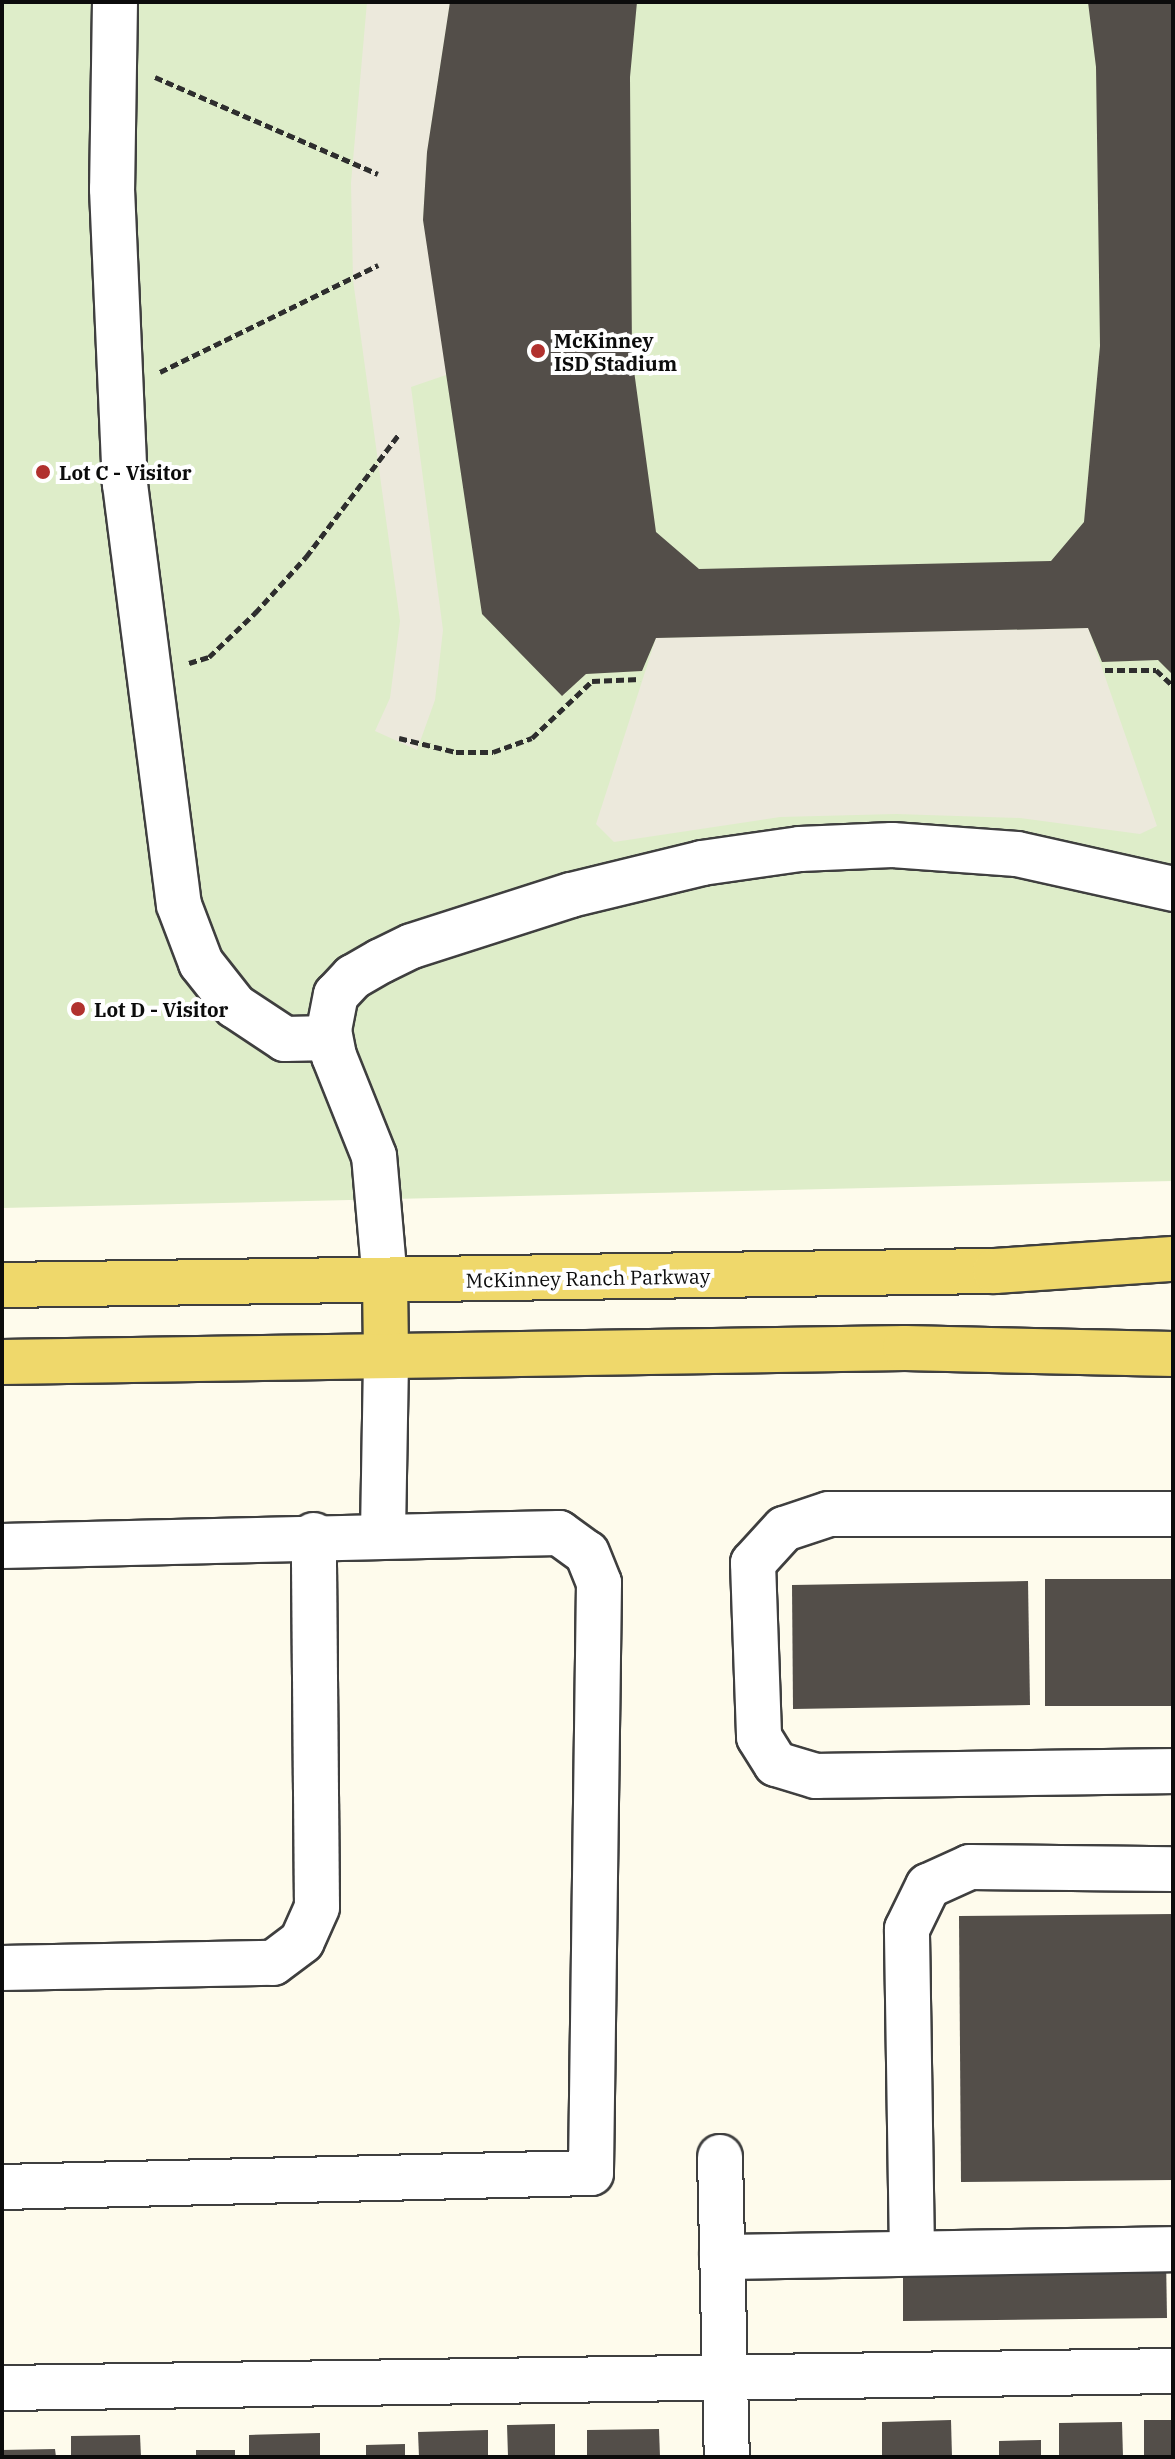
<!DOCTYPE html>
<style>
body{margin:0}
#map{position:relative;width:1175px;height:2459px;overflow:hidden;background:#fefbec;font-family:"IBM Plex Serif",serif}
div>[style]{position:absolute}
.pitch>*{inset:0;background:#deedc9}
.plaza>*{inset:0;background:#ece9dc}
.building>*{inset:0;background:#534e49}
.path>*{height:5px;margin-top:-2.5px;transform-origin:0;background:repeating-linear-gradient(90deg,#2e2e2e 0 8px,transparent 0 12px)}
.roads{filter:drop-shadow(2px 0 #3f3f3f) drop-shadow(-2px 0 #3f3f3f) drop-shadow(0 2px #3f3f3f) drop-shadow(0 -2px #3f3f3f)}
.minor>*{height:44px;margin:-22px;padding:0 22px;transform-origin:22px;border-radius:22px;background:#fff}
.major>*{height:44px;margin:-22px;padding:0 22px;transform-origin:22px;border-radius:22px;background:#efd86b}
.dots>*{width:22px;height:22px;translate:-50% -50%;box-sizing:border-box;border:4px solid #fff;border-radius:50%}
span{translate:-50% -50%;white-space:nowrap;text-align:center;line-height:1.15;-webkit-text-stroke:8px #fff;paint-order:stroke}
.poi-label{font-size:20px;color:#0c0c0c;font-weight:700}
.left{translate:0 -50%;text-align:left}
.street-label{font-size:20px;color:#0c0c0c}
.frame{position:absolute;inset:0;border:4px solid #0c0c0c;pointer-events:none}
</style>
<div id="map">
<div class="pitch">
<div style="clip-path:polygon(2px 2px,1173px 2px,1173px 1181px,2px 1208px)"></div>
</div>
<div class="plaza">
<div style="clip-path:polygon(367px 2px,450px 2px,427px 152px,423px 220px,449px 374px,411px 387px,443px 630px,435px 700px,417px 750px,375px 731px,390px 698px,400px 621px,353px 280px,351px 183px)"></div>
<div style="clip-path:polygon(1088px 628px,1157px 826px,1140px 834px,1020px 818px,896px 814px,780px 817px,614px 842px,596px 824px,656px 638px)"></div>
</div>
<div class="building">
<div style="clip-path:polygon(450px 2px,637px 2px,630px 77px,632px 356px,656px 532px,699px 569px,1051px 561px,1084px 522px,1100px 346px,1096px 67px,1088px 2px,1173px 2px,1173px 675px,1158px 660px,1102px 662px,1088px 628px,656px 638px,642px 671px,586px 674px,562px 696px,482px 614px,423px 220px,427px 152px)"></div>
<div style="clip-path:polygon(1045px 1579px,1173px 1579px,1173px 1706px,1045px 1706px)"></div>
<div style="clip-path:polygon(1028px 1581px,1030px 1705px,793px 1709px,792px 1585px)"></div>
<div style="clip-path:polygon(1173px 1914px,1173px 2180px,961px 2182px,959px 1916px)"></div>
<div style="clip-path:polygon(1166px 2258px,1167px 2318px,903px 2321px,903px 2262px)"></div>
<div style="clip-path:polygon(951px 2420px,952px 2457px,882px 2457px,882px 2422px)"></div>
<div style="clip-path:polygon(1144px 2420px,1173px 2420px,1173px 2457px,1144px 2457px)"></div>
<div style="clip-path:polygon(1122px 2422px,1123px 2457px,1059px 2457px,1059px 2423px)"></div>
<div style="clip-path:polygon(555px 2424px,555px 2457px,508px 2457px,507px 2425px)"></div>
<div style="clip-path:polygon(659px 2429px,660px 2457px,587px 2457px,587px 2430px)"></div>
<div style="clip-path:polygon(488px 2430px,488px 2457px,419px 2457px,418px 2432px)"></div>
<div style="clip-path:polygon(320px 2433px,320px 2457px,249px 2457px,249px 2435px)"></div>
<div style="clip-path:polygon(140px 2435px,141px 2457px,71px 2457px,71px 2436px)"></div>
<div style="clip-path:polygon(1041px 2440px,1041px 2457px,999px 2457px,999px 2441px)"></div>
<div style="clip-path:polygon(405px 2444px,405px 2457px,366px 2457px,366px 2445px)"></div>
<div style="clip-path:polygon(55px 2449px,56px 2457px,2px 2457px,2px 2450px)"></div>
<div style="clip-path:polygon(196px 2450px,235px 2450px,235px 2457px,196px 2457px)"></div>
</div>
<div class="path">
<div style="left:155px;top:77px;width:243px;rotate:23.5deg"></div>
<div style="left:160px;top:372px;width:243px;rotate:-26.1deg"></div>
<div style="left:189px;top:663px;width:21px;rotate:-17deg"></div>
<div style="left:209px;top:657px;width:64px;rotate:-43.7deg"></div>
<div style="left:255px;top:613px;width:76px;rotate:-47.7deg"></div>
<div style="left:306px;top:557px;width:154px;rotate:-52.9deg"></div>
<div style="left:1105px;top:670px;width:51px"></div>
<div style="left:1156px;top:670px;width:23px;rotate:43deg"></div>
<div style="left:399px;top:738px;width:59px;rotate:13.8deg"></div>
<div style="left:456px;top:752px;width:37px"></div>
<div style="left:493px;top:752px;width:41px;rotate:-19.7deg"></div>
<div style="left:532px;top:738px;width:83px;rotate:-43.5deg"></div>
<div style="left:592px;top:681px;width:48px;rotate:-2.4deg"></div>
</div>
<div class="roads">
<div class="minor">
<div style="left:115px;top:2px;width:187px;rotate:90.9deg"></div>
<div style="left:112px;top:189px;width:295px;rotate:87.5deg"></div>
<div style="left:125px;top:484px;width:424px;rotate:82.7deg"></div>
<div style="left:179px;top:905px;width:62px;rotate:69.2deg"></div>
<div style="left:201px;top:963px;width:55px;rotate:51.7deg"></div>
<div style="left:235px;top:1006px;width:60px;rotate:33.4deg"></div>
<div style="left:285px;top:1039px;width:45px;rotate:-1.3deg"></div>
<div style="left:385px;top:1281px;width:125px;rotate:-95deg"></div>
<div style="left:374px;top:1156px;width:108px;rotate:-111.8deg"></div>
<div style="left:334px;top:1056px;width:26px;rotate:-101deg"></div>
<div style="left:329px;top:1030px;width:36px;rotate:-79deg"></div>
<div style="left:336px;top:995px;width:25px;rotate:-47deg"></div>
<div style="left:353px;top:977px;width:32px;rotate:-30deg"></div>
<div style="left:381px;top:961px;width:34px;rotate:-26deg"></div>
<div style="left:412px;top:946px;width:167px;rotate:-17.8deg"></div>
<div style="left:571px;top:895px;width:135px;rotate:-13.7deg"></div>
<div style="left:702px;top:863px;width:99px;rotate:-8.1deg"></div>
<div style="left:800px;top:849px;width:92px;rotate:-2.5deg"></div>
<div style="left:892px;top:845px;width:125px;rotate:4.1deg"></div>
<div style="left:1017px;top:854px;width:160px;rotate:12.6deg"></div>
<div style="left:1173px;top:1514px;width:344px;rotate:180deg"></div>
<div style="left:829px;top:1514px;width:47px;rotate:161.6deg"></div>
<div style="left:784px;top:1529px;width:46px;rotate:132.4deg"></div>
<div style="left:753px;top:1563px;width:174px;rotate:88deg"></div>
<div style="left:759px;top:1737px;width:32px;rotate:58deg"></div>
<div style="left:776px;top:1764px;width:42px;rotate:16.7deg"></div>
<div style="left:816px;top:1776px;width:357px;rotate:-0.8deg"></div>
<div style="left:383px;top:1533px;width:177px;rotate:-89deg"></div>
<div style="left:2px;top:1546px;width:557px;rotate:-1.34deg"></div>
<div style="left:559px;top:1533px;width:34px;rotate:36deg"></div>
<div style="left:587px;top:1553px;width:32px;rotate:68deg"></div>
<div style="left:599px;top:1583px;width:590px;rotate:90.78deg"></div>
<div style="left:591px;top:2173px;width:589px;rotate:178.64deg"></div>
<div style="left:2px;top:1968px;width:271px;rotate:-1.1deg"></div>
<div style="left:273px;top:1963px;width:36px;rotate:-37deg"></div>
<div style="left:302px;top:1941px;width:37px;rotate:-66deg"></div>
<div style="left:317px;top:1907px;width:372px;rotate:-90.5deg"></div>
<div style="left:720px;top:2157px;width:300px;rotate:88.7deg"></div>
<div style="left:912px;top:2253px;width:324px;rotate:-90.9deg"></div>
<div style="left:907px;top:1929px;width:48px;rotate:-64deg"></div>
<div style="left:928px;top:1886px;width:46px;rotate:-24.3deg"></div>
<div style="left:970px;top:1867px;width:203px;rotate:0.6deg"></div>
<div style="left:722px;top:2257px;width:451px;rotate:-1deg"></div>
<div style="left:2px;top:2388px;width:1171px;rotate:-0.83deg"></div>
</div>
<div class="major">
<div style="left:385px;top:1281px;width:75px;rotate:89.2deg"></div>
<div style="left:2px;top:1285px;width:993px;rotate:-0.81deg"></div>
<div style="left:995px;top:1271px;width:178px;rotate:-3.9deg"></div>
<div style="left:2px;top:1362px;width:903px;rotate:-0.89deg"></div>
<div style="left:905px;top:1348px;width:268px;rotate:1.3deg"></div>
</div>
</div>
<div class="dots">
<div style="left:538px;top:351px;background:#b1312e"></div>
<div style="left:43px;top:472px;background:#b1312e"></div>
<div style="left:78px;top:1009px;background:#b1312e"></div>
</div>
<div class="poi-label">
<span class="left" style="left:554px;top:352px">McKinney<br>ISD Stadium</span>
<span class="left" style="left:59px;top:472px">Lot C - Visitor</span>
<span class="left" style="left:94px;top:1009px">Lot D - Visitor</span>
</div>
<div class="street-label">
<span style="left:588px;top:1278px;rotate:-1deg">McKinney Ranch Parkway</span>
</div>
<div class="frame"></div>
</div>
